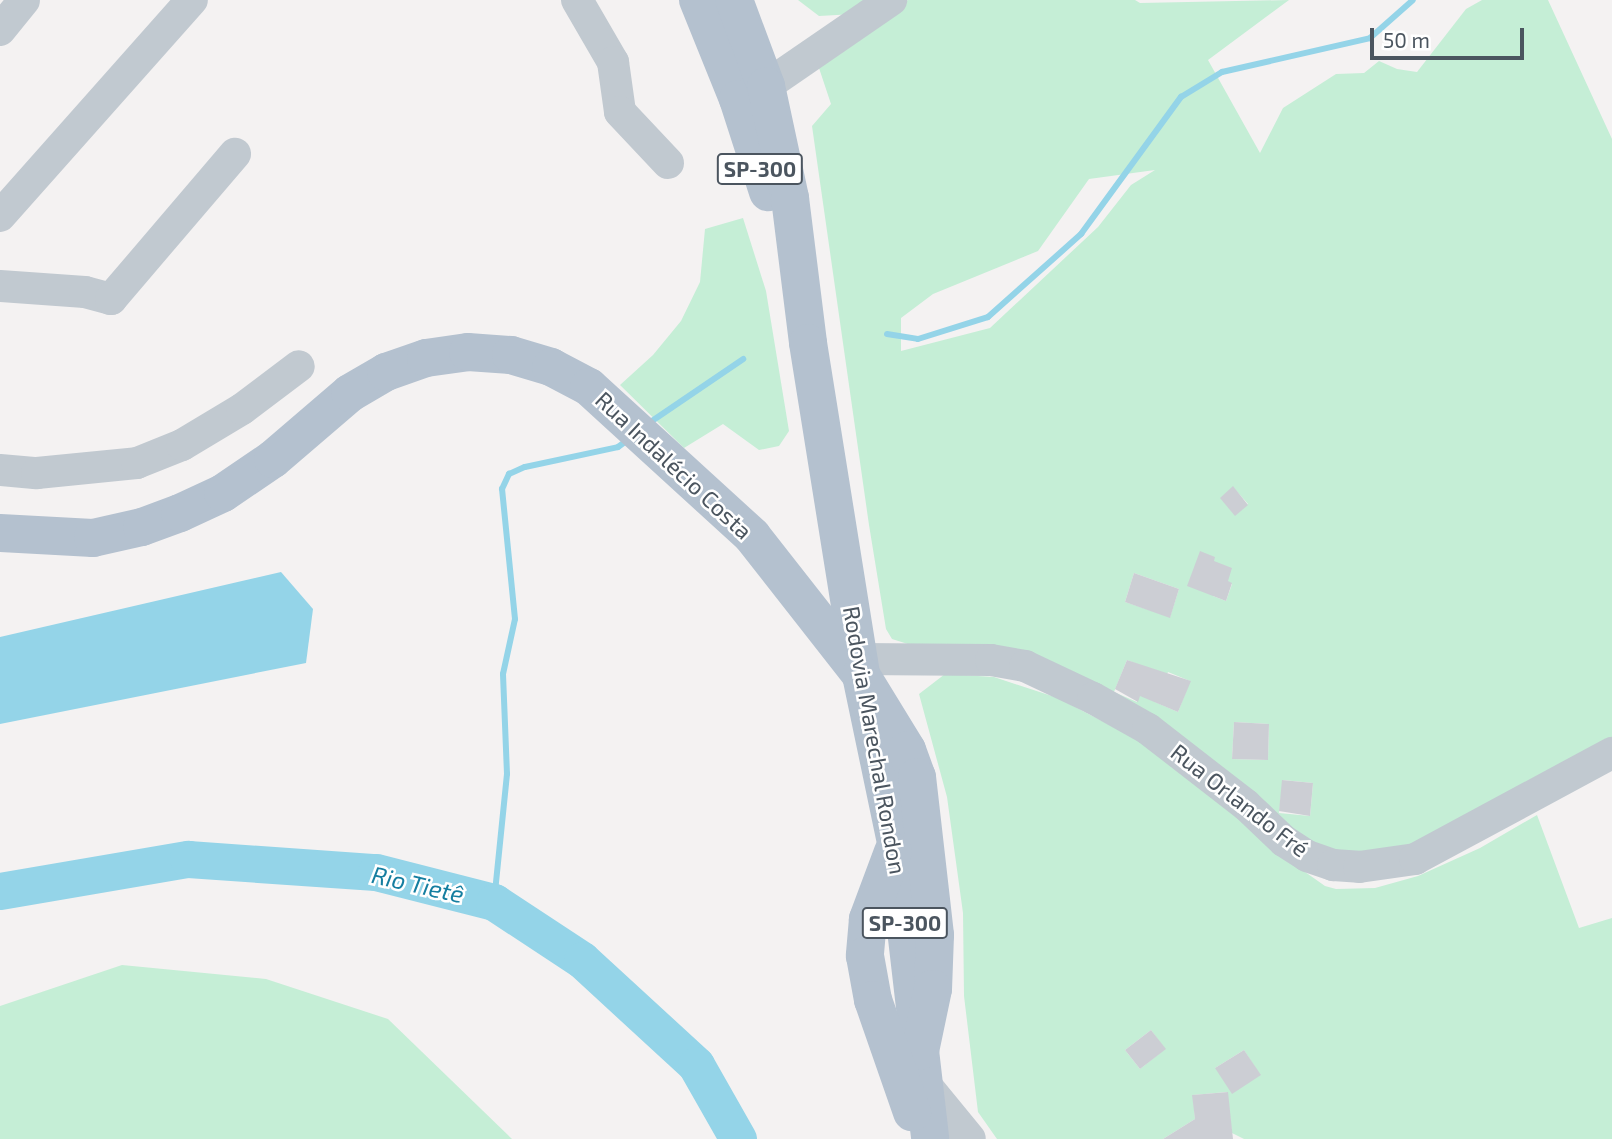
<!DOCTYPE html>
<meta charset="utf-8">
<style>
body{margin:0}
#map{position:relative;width:1612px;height:1139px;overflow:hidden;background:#f4f2f2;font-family:"Exo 2",sans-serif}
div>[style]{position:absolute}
.green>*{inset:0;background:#c5eed6}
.water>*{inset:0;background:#94d4e8}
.stream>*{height:6px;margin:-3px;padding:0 3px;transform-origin:3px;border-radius:3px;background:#94d4e8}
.river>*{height:37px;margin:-18.5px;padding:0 18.5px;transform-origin:18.5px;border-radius:18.5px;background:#94d4e8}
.building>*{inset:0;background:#ccced4}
.minor>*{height:32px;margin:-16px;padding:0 16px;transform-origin:16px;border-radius:16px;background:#c1c9d0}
.major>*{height:38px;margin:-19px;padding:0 19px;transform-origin:19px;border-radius:19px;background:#b4c1cf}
span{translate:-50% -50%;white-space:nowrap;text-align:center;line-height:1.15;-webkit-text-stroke:5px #fff;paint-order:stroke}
.shield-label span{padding:2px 5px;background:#fff;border:2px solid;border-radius:5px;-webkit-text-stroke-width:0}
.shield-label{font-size:21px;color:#4b555f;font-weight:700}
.street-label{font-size:23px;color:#4b555f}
.water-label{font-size:24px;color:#157ea0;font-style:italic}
.scale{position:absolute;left:1370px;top:28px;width:154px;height:32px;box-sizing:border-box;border:4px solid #4b555f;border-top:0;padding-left:9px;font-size:21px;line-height:24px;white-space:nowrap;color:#4b555f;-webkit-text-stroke:5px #fff;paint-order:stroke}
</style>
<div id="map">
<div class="green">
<div style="clip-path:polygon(798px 0,876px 0,855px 14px,819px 16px)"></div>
<div style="clip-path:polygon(evenodd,908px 0,1135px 0,1140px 3px,1289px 0,1208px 60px,1260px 153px,1283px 108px,1336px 74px,1364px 73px,1379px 61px,1397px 69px,1417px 72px,1466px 9px,1482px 0,1548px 0,1612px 139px,1612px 743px,1410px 854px,1311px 850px,1149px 720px,892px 639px,886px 629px,869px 525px,812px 126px,831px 104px,817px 62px,908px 0,1155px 170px,1131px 185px,1098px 227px,990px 328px,901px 351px,901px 318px,933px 294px,1038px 251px,1089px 179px,1155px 170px,908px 0,1233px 487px,1248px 504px,1235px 515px,1233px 487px,908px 0,1134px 573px,1179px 589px,1170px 617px,1125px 602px,1134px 573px,908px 0,1220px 579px,1232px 584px,1226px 601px,1213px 596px,1220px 579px,908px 0,1127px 660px,1150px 669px,1137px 702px,1114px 692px,1127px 660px,908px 0,1168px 672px,1190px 681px,1178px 712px,1155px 702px,1168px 672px,908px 0,1234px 722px,1269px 724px,1268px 760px,1232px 759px,1234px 722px,908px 0,1283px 780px,1313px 783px,1310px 816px,1279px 813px,1283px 780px)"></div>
<div style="clip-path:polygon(743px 218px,766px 291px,789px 431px,779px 446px,759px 450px,723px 424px,684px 448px,620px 385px,653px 355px,681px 321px,700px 282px,705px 229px)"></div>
<div style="clip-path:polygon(evenodd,945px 674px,994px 677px,1058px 698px,1148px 745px,1227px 804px,1281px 855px,1325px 886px,1336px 889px,1375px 888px,1418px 876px,1480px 848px,1537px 815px,1579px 928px,1612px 918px,1612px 1139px,1244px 1139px,1232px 1133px,1227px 1092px,1193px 1095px,1195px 1119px,1163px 1139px,997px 1139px,978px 1112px,964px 996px,963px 913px,947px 797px,919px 694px,945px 674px,1151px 1030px,1165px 1049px,1140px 1069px,1125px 1050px,1151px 1030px,945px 674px,1244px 1050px,1260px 1075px,1215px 1068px,1244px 1050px)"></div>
<div style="clip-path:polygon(122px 965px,266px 979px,388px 1019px,512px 1139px,0 1139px,0 1006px)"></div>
</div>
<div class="water">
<div style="clip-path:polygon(281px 572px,313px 609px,306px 663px,0 724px,0 637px)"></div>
</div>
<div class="stream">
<div style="left:887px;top:334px;width:31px;rotate:9deg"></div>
<div style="left:918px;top:339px;width:73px;rotate:-17.4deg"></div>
<div style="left:988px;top:317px;width:125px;rotate:-41.7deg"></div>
<div style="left:1081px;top:234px;width:170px;rotate:-53.9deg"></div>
<div style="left:1181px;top:97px;width:48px;rotate:-31.4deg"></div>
<div style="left:1222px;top:72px;width:152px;rotate:-12.9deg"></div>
<div style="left:1370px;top:38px;width:57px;rotate:-41.5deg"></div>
<div style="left:649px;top:423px;width:114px;rotate:-34.2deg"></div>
<div style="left:494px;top:902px;width:129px;rotate:-84.2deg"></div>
<div style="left:507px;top:774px;width:100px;rotate:-92.3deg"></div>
<div style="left:503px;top:674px;width:56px;rotate:-77.7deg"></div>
<div style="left:515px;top:619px;width:131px;rotate:-95.7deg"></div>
<div style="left:502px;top:489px;width:17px;rotate:-65deg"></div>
<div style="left:509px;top:474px;width:17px;rotate:-24deg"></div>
<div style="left:525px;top:467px;width:95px;rotate:-12.1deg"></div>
<div style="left:618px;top:447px;width:14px;rotate:-36deg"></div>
</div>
<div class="river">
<div style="left:0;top:891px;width:191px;rotate:-9.7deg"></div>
<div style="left:188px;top:859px;width:188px;rotate:4deg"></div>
<div style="left:376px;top:872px;width:122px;rotate:14.3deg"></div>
<div style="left:494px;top:902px;width:105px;rotate:33.4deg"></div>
<div style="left:582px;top:960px;width:155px;rotate:42.6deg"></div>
<div style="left:696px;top:1065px;width:85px;rotate:60.4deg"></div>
</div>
<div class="building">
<div style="clip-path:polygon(1233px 486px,1248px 505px,1235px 516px,1220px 498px)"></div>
<div style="clip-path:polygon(1200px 551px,1215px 557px,1214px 561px,1232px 568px,1228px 581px,1232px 583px,1226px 601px,1187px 586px)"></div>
<div style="clip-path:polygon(1134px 573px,1179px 589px,1170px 618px,1125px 602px)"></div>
<div style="clip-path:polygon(1127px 660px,1191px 681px,1178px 712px,1140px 696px,1138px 702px,1115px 689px)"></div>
<div style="clip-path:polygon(1234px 722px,1269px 724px,1268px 760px,1232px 759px)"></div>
<div style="clip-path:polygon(1282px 780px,1313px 783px,1310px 816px,1279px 811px)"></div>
<div style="clip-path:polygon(1151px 1030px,1166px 1049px,1140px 1069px,1125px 1050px)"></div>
<div style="clip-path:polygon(1244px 1050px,1261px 1075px,1232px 1094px,1215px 1068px)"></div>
<div style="clip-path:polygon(1228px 1092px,1233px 1139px,1163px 1139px,1195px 1119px,1192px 1095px)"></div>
</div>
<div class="minor">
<div style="left:577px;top:0;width:72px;rotate:59.9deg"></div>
<div style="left:613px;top:62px;width:50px;rotate:82deg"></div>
<div style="left:620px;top:112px;width:70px;rotate:46.7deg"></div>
<div style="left:0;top:30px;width:38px;rotate:-51deg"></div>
<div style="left:766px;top:86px;width:152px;rotate:-34.5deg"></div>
<div style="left:0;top:216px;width:289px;rotate:-48.4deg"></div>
<div style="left:0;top:286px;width:85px;rotate:4deg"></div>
<div style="left:85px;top:292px;width:27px;rotate:15deg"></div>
<div style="left:111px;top:299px;width:191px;rotate:-49.5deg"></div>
<div style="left:0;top:470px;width:37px;rotate:5deg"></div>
<div style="left:37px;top:473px;width:100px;rotate:-5.7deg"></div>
<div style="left:137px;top:463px;width:48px;rotate:-21.8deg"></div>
<div style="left:182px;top:445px;width:70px;rotate:-31deg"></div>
<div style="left:242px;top:409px;width:71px;rotate:-37deg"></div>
<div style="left:859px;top:659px;width:132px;rotate:0.4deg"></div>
<div style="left:991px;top:660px;width:35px;rotate:10deg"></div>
<div style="left:1025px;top:666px;width:75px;rotate:25.2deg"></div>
<div style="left:1093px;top:698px;width:63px;rotate:29.4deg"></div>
<div style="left:1148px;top:729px;width:124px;rotate:37.8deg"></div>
<div style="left:1246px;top:805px;width:52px;rotate:43.5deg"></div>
<div style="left:1284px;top:841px;width:27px;rotate:33deg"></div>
<div style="left:1307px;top:856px;width:28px;rotate:19deg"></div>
<div style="left:1333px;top:865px;width:26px;rotate:4deg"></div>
<div style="left:1359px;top:867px;width:57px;rotate:-8.1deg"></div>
<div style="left:1415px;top:859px;width:224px;rotate:-28.3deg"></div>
<div style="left:924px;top:1083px;width:72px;rotate:50.6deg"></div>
</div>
<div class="major">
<div style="left:698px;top:0;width:107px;rotate:68deg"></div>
<div style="left:738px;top:99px;width:98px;rotate:72.1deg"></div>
<div style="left:734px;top:0;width:92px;rotate:69.6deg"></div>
<div style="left:766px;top:86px;width:115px;rotate:77.9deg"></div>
<div style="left:790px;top:198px;width:146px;rotate:82.9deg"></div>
<div style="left:808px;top:343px;width:336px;rotate:80.9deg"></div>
<div style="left:861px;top:675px;width:172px;rotate:78.2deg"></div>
<div style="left:896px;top:843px;width:298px;rotate:83.4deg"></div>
<div style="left:0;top:533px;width:93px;rotate:3.1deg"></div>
<div style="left:93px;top:538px;width:50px;rotate:-12.7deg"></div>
<div style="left:142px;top:527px;width:40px;rotate:-20.2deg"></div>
<div style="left:180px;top:513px;width:47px;rotate:-24.9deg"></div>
<div style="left:223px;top:493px;width:60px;rotate:-34.2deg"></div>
<div style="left:273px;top:459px;width:101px;rotate:-40.6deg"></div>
<div style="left:350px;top:393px;width:42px;rotate:-30.3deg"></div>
<div style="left:386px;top:372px;width:42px;rotate:-19.3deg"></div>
<div style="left:426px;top:358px;width:42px;rotate:-8.1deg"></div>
<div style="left:468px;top:352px;width:43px;rotate:4deg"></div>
<div style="left:511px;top:355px;width:42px;rotate:16.7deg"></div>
<div style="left:551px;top:367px;width:43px;rotate:27.8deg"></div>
<div style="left:589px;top:387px;width:221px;rotate:42.4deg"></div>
<div style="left:752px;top:536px;width:177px;rotate:51.9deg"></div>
<div style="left:861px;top:675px;width:88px;rotate:58.5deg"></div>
<div style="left:907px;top:750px;width:29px;rotate:70deg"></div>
<div style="left:917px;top:777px;width:159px;rotate:83.5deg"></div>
<div style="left:935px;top:935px;width:54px;rotate:92.1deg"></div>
<div style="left:933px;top:989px;width:63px;rotate:101.8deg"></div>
<div style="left:893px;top:852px;width:72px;rotate:110.5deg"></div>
<div style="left:868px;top:919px;width:37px;rotate:95deg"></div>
<div style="left:865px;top:956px;width:45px;rotate:79.7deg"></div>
<div style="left:873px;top:1000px;width:119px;rotate:70.8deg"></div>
</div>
<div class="shield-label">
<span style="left:760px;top:169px">SP-300</span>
<span style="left:905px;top:923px">SP-300</span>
</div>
<div class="street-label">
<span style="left:674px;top:465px;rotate:43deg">Rua Indalécio Costa</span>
<span style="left:875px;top:740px;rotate:80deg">Rodovia Marechal Rondon</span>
<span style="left:1240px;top:800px;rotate:38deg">Rua Orlando Fré</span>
</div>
<div class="water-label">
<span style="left:418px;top:884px;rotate:13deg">Rio Tietê</span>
</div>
<div class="scale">50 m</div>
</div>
